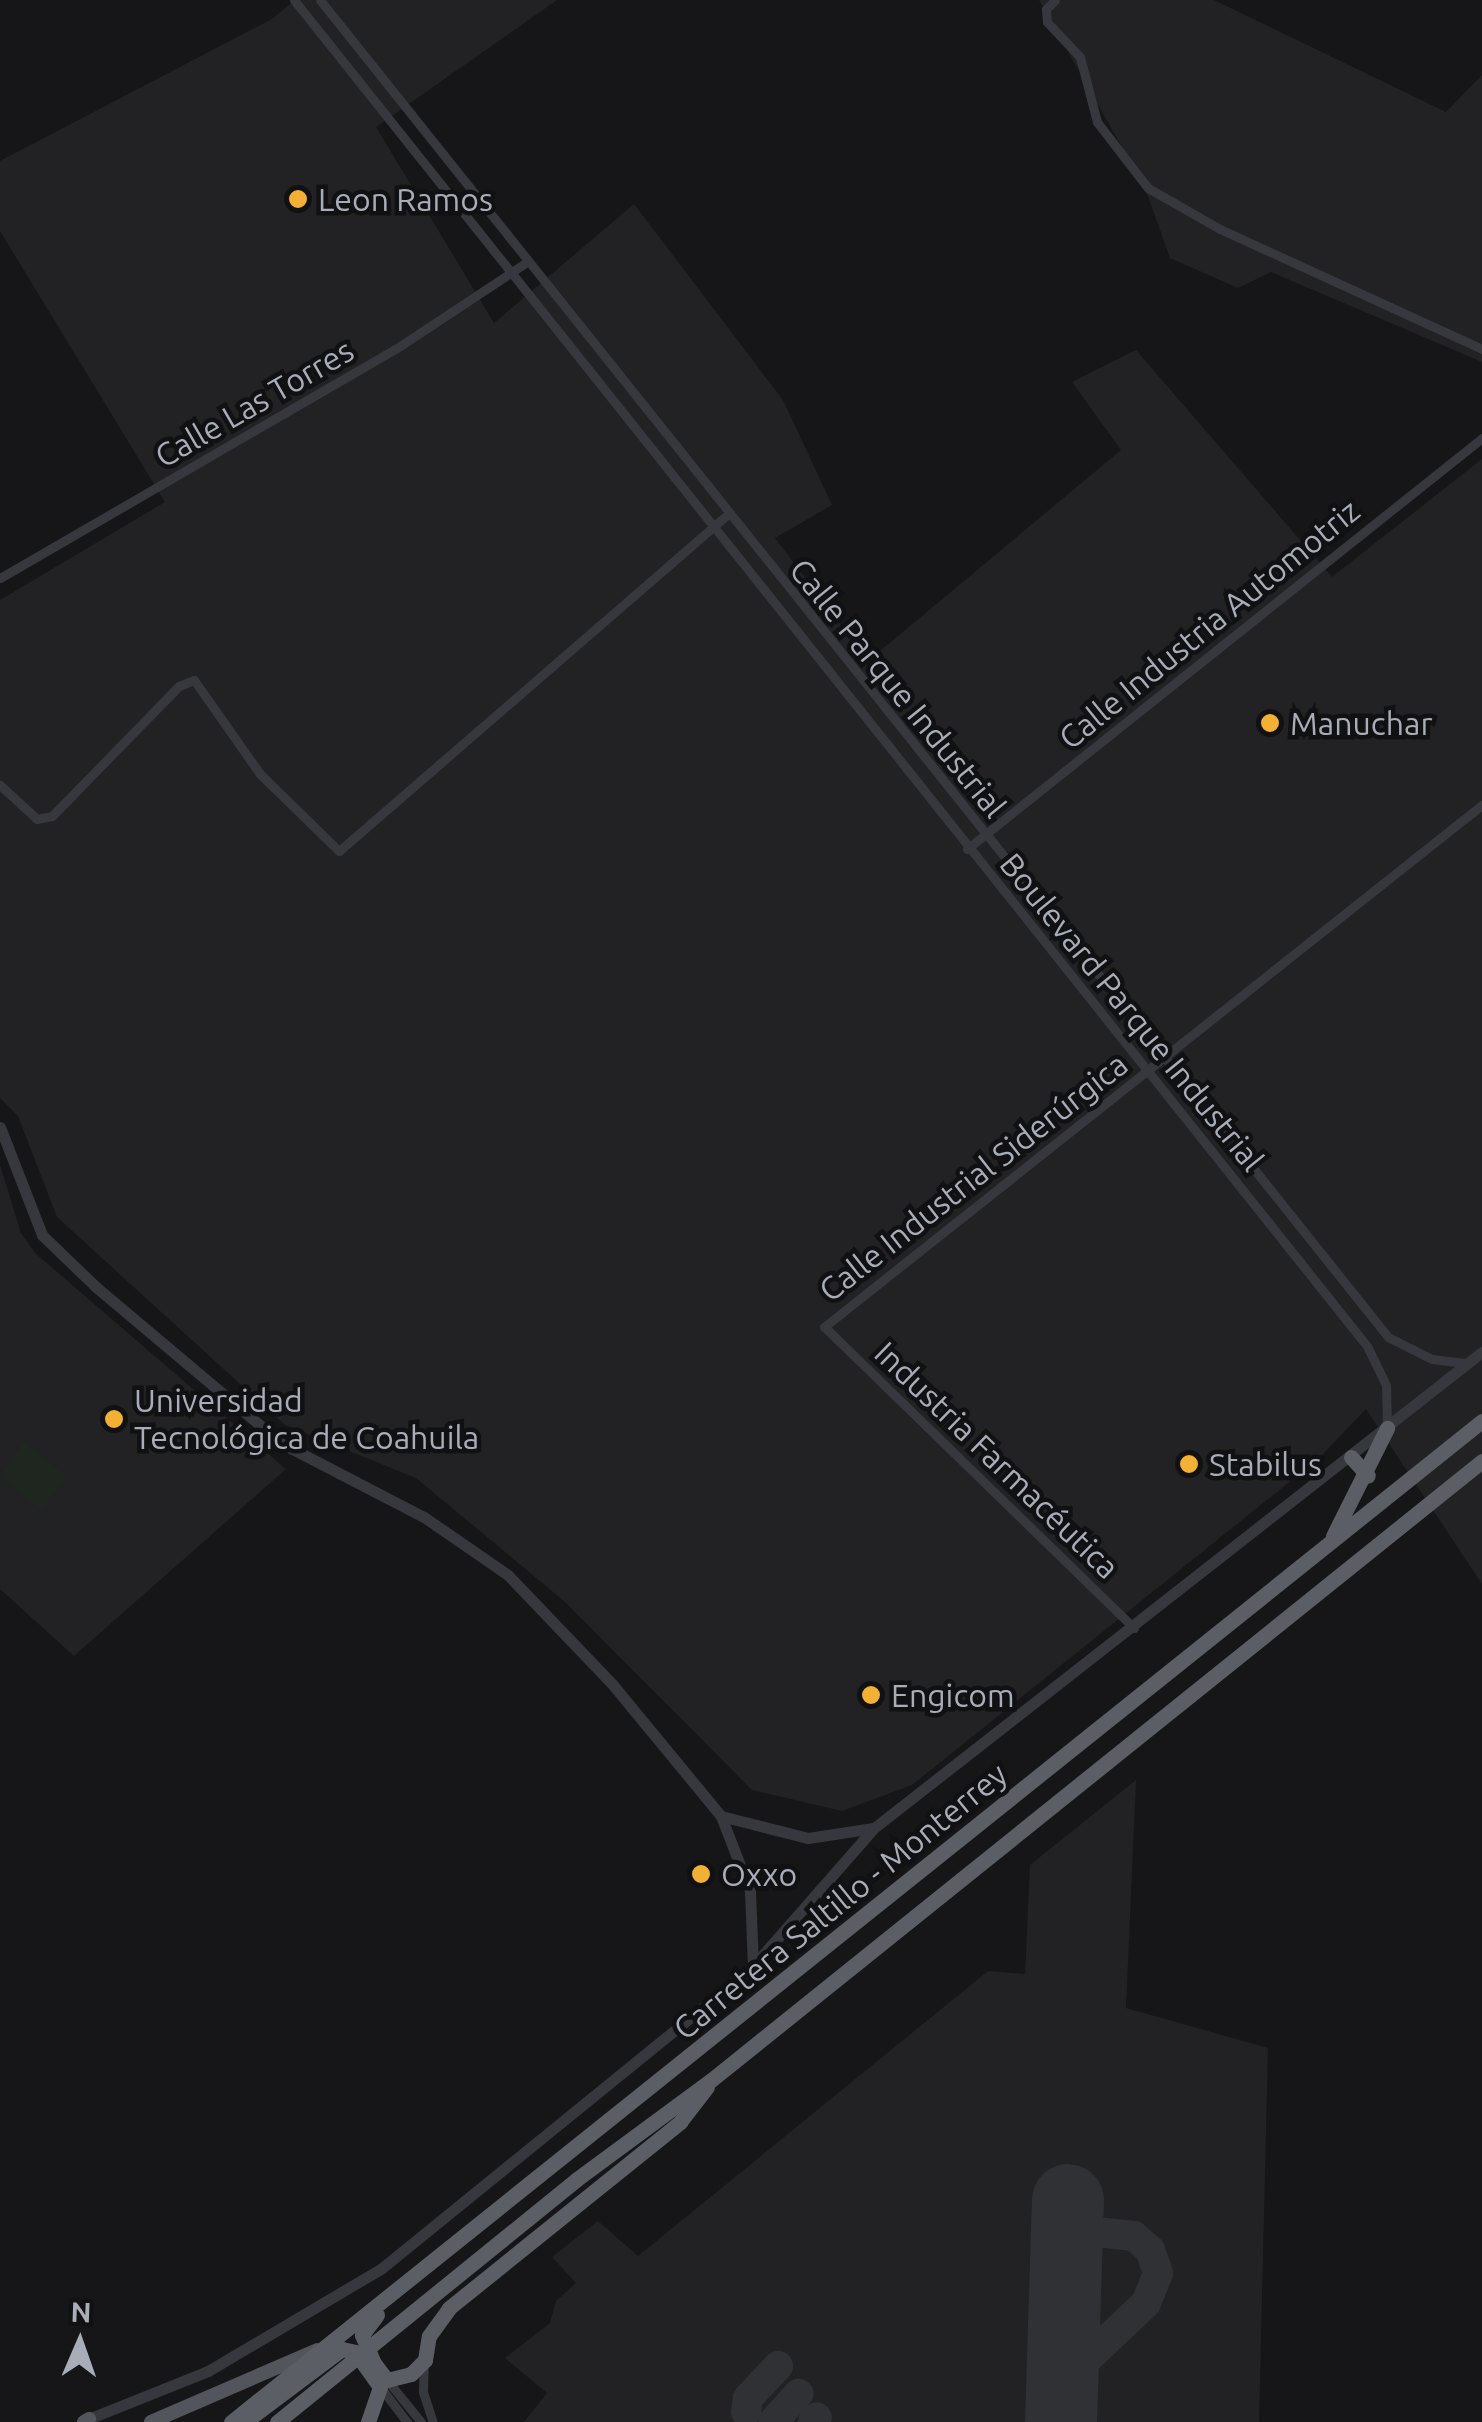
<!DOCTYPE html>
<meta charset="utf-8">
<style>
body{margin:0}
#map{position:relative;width:1482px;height:2422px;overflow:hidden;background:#161618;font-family:Ubuntu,sans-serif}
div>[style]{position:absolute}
.built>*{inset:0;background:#222225}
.green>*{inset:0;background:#1e261f}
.taxiway>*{height:30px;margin:-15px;padding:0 15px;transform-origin:15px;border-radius:15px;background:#303135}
.runway>*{height:72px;margin:-36px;padding:0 36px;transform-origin:36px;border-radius:36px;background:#303135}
.minor>*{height:9px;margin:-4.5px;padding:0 4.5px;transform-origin:4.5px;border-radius:4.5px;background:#37383d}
.tertiary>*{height:11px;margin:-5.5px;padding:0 5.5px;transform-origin:5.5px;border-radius:5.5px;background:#37383d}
.primary>*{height:14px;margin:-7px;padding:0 7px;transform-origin:7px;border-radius:7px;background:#53555c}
.trunk>*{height:15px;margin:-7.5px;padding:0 7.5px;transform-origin:7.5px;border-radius:7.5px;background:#5b5e65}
.trunk-bridge>*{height:15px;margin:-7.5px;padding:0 7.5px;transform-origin:7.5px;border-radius:7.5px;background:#5b5e65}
.dots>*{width:28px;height:28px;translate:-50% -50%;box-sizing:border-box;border:5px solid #111113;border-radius:50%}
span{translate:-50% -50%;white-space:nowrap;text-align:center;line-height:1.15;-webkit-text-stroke:9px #111113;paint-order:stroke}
.poi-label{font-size:32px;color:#a8adb8}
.left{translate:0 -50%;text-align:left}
.street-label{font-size:32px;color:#a8adb8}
.north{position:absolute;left:30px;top:2292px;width:100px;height:100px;-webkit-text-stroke:8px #111113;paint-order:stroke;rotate:2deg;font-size:28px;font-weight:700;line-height:40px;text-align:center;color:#a8adb8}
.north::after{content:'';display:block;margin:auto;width:35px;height:45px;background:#a8adb8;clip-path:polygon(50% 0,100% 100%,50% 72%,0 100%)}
</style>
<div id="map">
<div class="built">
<div style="clip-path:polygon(295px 0,557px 0,376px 127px,494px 323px,634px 204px,783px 400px,832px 505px,775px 538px,868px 661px,1121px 450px,1072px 382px,1136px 350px,1332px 577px,1482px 459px,1482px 1584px,1366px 1409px,1318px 1459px,912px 1785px,842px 1811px,752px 1790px,564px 1601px,416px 1478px,285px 1425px,57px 1217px,18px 1116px,0 1098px,0 600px,165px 502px,0 231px,0 161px,272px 19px)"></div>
<div style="clip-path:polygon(1039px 0,1214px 0,1446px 112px,1482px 75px,1482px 362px,1271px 272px,1238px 288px,1170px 258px,1145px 188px)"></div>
<div style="clip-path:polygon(0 1165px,21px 1233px,35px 1253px,286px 1469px,74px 1656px,0 1589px)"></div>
<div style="clip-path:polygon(1136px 1780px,1126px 2008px,1268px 2048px,1259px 2422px,524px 2422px,547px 2393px,505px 2358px,550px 2323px,556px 2301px,576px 2283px,552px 2257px,598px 2221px,638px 2256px,988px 1971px,1025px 1974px,1030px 1865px)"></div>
</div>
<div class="green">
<div style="clip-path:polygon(24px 1441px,68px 1477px,41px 1510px,0 1477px)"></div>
</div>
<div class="taxiway">
<div style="left:746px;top:2412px;width:14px;rotate:-82deg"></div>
<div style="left:748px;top:2398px;width:44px;rotate:-46.8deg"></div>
<div style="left:1061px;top:2414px;width:41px;rotate:-76deg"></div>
<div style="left:1071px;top:2374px;width:103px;rotate:-43.4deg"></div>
<div style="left:1146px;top:2303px;width:32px;rotate:-68deg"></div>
<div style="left:1158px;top:2273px;width:24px;rotate:-109deg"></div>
<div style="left:1150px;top:2250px;width:21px;rotate:-139deg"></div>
<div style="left:1134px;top:2236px;width:67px;rotate:-174deg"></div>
<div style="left:773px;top:2422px;width:38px;rotate:-48deg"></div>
<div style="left:813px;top:2422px;width:6px;rotate:-51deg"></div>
</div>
<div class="runway">
<div style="left:1061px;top:2422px;width:222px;rotate:-88.2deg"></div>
</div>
<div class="minor">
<div style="left:294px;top:0;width:1721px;rotate:51.44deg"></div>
<div style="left:1367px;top:1346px;width:43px;rotate:64deg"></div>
<div style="left:1386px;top:1385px;width:42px;rotate:88.6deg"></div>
<div style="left:320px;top:0;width:1711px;rotate:51.38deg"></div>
<div style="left:1388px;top:1337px;width:49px;rotate:26.6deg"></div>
<div style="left:1432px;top:1359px;width:35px;rotate:7deg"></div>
<div style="left:1055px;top:0;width:13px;rotate:135deg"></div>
<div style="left:1046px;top:9px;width:13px;rotate:86deg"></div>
<div style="left:1047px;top:22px;width:48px;rotate:46.7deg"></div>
<div style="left:1080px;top:57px;width:67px;rotate:75.3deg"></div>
<div style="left:1097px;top:122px;width:83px;rotate:52.3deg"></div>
<div style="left:1148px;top:188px;width:83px;rotate:29.7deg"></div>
<div style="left:1220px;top:229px;width:288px;rotate:24.6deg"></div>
<div style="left:0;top:578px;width:462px;rotate:-30.1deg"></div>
<div style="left:400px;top:346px;width:152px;rotate:-33.5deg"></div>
<div style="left:0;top:785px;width:50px;rotate:42.6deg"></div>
<div style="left:37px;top:819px;width:15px;rotate:-11deg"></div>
<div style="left:52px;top:816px;width:182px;rotate:-45.7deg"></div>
<div style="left:179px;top:686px;width:16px;rotate:-22deg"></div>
<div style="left:194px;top:680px;width:115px;rotate:54.9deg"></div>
<div style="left:260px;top:774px;width:110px;rotate:44.3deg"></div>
<div style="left:339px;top:851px;width:513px;rotate:-40.89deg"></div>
<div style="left:967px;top:849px;width:659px;rotate:-38.59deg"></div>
<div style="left:1134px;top:1628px;width:432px;rotate:-135.8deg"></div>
<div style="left:824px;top:1327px;width:840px;rotate:-38.43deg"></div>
<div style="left:424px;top:2361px;width:31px;rotate:92deg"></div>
<div style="left:423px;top:2392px;width:32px;rotate:72deg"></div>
<div style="left:387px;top:2380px;width:54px;rotate:51deg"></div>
<div style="left:381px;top:2388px;width:43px;rotate:52.6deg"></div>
</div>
<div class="tertiary">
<div style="left:0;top:1127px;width:116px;rotate:68.7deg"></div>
<div style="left:42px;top:1235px;width:75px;rotate:43.9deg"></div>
<div style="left:96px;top:1287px;width:242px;rotate:40.1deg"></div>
<div style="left:281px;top:1443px;width:161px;rotate:27.4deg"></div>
<div style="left:424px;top:1517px;width:102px;rotate:34.6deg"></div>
<div style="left:508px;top:1575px;width:152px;rotate:46.3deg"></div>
<div style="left:613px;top:1685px;width:170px;rotate:50.5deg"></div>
<div style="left:721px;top:1816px;width:80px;rotate:68.9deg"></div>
<div style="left:750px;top:1891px;width:75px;rotate:87.7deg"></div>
<div style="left:721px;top:1816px;width:90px;rotate:14.2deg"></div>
<div style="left:808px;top:1838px;width:66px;rotate:-8.7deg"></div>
<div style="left:83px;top:2421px;width:135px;rotate:-21.8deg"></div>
<div style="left:208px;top:2371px;width:202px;rotate:-30.6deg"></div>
<div style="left:382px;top:2268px;width:478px;rotate:-39.1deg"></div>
<div style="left:753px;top:1966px;width:184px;rotate:-48.8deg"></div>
<div style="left:874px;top:1828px;width:772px;rotate:-38.06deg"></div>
</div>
<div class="primary">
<div style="left:84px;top:2422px;width:6px;rotate:-31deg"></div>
<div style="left:151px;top:2422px;width:181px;rotate:-23.4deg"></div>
</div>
<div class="trunk">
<div style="left:1351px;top:1457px;width:25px;rotate:48deg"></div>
<div style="left:1333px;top:1536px;width:121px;rotate:-63.4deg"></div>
<div style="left:577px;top:2179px;width:165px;rotate:-36.4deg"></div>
<div style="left:710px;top:2081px;width:990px;rotate:-38.77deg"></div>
<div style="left:377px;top:2315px;width:25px;rotate:127deg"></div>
<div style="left:362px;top:2335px;width:30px;rotate:67deg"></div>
<div style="left:374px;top:2363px;width:21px;rotate:53deg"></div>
<div style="left:387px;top:2380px;width:25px;rotate:-14deg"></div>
<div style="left:411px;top:2374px;width:20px;rotate:-45deg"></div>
<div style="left:425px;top:2360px;width:24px;rotate:-81deg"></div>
<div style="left:429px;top:2336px;width:34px;rotate:-54deg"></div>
<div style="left:449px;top:2308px;width:297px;rotate:-38.8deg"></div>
<div style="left:680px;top:2122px;width:44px;rotate:-52.4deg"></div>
<div style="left:250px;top:2418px;width:115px;rotate:-36.9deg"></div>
<div style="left:342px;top:2349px;width:13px;rotate:13deg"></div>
<div style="left:355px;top:2352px;width:43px;rotate:54.5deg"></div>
<div style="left:380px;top:2387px;width:37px;rotate:109deg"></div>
<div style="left:231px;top:2422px;width:1602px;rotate:-38.67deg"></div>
</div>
<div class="trunk-bridge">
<div style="left:277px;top:2422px;width:386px;rotate:-39deg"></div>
</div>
<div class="dots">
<div style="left:298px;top:199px;background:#f2b134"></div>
<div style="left:1270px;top:723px;background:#f2b134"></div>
<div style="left:114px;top:1419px;background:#f2b134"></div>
<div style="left:1189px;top:1464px;background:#f2b134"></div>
<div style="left:871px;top:1695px;background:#f2b134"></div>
<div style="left:701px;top:1874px;background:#f2b134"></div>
</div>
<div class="poi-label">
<span class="left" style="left:318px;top:199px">Leon Ramos</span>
<span class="left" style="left:1290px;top:723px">Manuchar</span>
<span class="left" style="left:134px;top:1419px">Universidad<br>Tecnológica de Coahuila</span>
<span class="left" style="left:1209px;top:1464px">Stabilus</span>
<span class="left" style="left:891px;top:1695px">Engicom</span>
<span class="left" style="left:721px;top:1874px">Oxxo</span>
</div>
<div class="street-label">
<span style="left:254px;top:403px;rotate:-30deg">Calle Las Torres</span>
<span style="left:1209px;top:624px;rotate:-39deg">Calle Industria Automotriz</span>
<span style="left:898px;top:688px;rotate:51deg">Calle Parque Industrial</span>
<span style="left:1132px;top:1012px;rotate:51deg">Boulevard Parque Industrial</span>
<span style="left:973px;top:1177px;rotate:-38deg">Calle Industrial Siderúrgica</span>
<span style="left:997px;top:1460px;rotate:44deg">Industria Farmacéutica</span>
<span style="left:840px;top:1901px;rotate:-39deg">Carretera Saltillo - Monterrey</span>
</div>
<div class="north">N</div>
</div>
